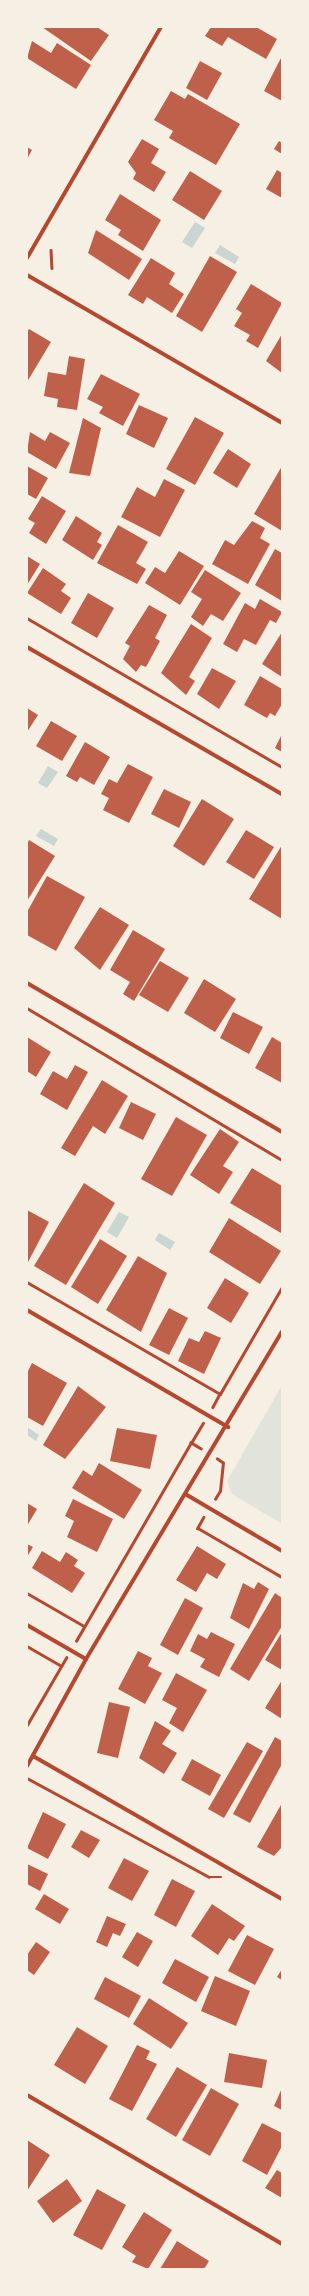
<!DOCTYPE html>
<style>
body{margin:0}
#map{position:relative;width:309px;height:2296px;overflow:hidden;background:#f6efe4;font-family:Commissioner,sans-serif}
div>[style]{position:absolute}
.green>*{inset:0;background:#e2e4dc}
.water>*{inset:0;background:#c9d6d2}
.building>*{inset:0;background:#bf614a}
.path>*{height:2.5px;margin:-1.25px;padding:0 1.25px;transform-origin:1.25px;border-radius:1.25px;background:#b5482f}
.minor>*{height:4px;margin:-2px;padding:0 2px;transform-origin:2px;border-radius:2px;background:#b5482f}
span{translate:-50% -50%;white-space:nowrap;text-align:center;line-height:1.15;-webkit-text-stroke:3px #f6efe4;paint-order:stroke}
.frame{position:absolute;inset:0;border:28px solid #f6efe4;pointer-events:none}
</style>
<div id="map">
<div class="green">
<div style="clip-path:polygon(282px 1385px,282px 1524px,232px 1494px,227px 1481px)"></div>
</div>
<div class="water">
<div style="clip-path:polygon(195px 222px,205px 228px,192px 248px,182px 242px)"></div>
<div style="clip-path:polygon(220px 245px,239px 257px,235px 264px,215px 253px)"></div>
<div style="clip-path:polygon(48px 766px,58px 772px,47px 788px,38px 783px)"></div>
<div style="clip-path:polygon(41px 829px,58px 839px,54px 846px,36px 836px)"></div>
<div style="clip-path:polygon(119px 1212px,129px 1217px,117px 1238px,107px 1232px)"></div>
<div style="clip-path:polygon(159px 1233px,175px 1242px,170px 1250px,155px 1240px)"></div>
<div style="clip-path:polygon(27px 1427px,39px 1435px,36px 1441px,27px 1435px)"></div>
</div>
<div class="building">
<div style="clip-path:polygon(42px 27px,97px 27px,109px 35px,91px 61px)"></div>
<div style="clip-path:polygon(211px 27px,256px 27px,277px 39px,266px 59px,228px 37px,222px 46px,205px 36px)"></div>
<div style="clip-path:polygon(32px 41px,51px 53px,57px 43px,91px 65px,76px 89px,27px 58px)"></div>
<div style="clip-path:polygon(282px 56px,282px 101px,264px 91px)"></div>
<div style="clip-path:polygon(200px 61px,222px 73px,207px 100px,186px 88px)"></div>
<div style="clip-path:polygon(171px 91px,185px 99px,188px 94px,240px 124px,216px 165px,169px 138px,173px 131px,154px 120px)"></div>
<div style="clip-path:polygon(142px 139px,159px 149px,151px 163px,166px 172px,154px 192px,133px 179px,136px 173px,128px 162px)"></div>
<div style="clip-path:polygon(279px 141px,282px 143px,282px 154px,274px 149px)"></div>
<div style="clip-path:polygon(27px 147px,32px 150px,27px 159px)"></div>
<div style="clip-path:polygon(277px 170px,282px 173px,282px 198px,266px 189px)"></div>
<div style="clip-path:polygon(190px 171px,222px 191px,204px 220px,172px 200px)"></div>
<div style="clip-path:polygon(120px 194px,161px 220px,143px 251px,118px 235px,121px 230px,105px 220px)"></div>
<div style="clip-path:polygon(96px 230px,142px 259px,129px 280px,88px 253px)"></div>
<div style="clip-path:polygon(210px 256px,237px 272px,202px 332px,176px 316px)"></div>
<div style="clip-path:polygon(151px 258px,175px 273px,169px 284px,184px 294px,172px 313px,147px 297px,143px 304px,128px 295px)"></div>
<div style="clip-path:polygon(251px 284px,282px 303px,258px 348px,246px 341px,250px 335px,234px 326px,242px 313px,236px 309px)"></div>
<div style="clip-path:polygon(29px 329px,51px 342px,27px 382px,27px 332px)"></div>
<div style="clip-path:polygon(282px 334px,282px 373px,266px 361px)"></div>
<div style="clip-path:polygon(69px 356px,85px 359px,77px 410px,57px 407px,58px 399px,44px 396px,48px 372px,66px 375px)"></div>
<div style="clip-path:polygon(101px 374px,140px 394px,123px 426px,99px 413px,103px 407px,87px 399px)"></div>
<div style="clip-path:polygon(139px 405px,168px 418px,154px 448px,126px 434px)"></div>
<div style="clip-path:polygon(195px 417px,224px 433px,195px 485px,166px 469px)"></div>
<div style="clip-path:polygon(83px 418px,101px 428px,90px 476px,69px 473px)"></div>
<div style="clip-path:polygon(30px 432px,45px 441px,50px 432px,70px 443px,56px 469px,27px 452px)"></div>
<div style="clip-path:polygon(228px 449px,251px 464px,237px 488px,213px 473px)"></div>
<div style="clip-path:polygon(27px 466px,48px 478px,36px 499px,27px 494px)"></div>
<div style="clip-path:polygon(282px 466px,282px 531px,254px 514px)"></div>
<div style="clip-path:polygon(164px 479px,185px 490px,160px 537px,121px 517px,137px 487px,155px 497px)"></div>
<div style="clip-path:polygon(42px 496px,66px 511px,46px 544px,29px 533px,35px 523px,28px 519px)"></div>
<div style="clip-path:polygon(76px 516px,102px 533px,97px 542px,102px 545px,93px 560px,62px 540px)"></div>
<div style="clip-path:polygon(252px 521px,265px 528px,260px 538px,270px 544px,248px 584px,212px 564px,225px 540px,234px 545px)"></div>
<div style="clip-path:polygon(118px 525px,148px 542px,136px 563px,146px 569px,137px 584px,97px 563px)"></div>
<div style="clip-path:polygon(275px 549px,282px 553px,282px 601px,255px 585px)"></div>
<div style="clip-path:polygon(179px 551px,204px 566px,180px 605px,145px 583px,155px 567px,165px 573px)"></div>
<div style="clip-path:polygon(27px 556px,40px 564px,27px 585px)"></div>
<div style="clip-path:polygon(43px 568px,66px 584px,61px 591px,71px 598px,61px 614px,27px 593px)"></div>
<div style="clip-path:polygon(205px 570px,241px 593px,223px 621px,211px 614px,203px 626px,191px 617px,202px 599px,191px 592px)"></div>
<div style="clip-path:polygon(88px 593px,114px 608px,97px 638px,71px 623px)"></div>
<div style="clip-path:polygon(260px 599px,282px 612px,276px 623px,270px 620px,256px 645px,244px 639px,237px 652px,223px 644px,245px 603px,255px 609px)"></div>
<div style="clip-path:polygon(149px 605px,167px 615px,155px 638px,160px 641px,146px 667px,141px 665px,136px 672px,123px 659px,130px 646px,125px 643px)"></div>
<div style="clip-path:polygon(191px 624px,212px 638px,189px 677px,195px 681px,186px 695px,161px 673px)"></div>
<div style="clip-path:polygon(282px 632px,282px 677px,262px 664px)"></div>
<div style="clip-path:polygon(212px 668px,236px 681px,219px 709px,197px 694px)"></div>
<div style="clip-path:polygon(260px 676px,282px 689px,282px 704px,275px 716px,270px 713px,267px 718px,244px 705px)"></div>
<div style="clip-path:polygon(27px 708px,38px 715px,27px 732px)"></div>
<div style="clip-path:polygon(51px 721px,77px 736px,62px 761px,36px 746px)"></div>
<div style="clip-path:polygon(282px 734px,282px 752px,275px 748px)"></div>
<div style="clip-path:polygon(85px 742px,110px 757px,94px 785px,80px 777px,77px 782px,66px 776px)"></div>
<div style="clip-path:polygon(128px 764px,153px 777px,129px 823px,103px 810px,109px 798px,101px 794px,109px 779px,117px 783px)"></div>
<div style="clip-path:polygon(164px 789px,191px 802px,179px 828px,151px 814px)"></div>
<div style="clip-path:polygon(202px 799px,234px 819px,204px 866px,173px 846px)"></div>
<div style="clip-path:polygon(246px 830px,274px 847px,254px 879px,226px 862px)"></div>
<div style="clip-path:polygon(29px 840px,55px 856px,27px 901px,27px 844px)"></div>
<div style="clip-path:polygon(282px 845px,282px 919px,249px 899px)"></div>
<div style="clip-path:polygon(47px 876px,85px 897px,56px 951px,27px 935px,27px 912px)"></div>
<div style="clip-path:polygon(100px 907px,129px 925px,100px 970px,74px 948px)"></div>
<div style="clip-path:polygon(133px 930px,165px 949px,134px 1001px,123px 994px,130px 982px,110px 970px)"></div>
<div style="clip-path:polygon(160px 961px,189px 978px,168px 1012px,139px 995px)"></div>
<div style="clip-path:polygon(204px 979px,236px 999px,215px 1032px,184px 1013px)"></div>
<div style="clip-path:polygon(233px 1012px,263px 1027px,249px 1054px,220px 1038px)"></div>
<div style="clip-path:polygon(27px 1037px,51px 1052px,36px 1077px,27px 1071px)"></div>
<div style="clip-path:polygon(272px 1037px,282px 1043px,282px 1083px,255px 1068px)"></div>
<div style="clip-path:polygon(75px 1065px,88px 1072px,67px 1110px,40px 1094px,53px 1071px,67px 1079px)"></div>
<div style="clip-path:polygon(102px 1080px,128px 1096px,105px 1134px,93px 1126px,75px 1156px,61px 1148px)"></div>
<div style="clip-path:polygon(131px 1102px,156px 1114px,143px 1140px,119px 1128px)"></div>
<div style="clip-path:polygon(176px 1117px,207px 1135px,172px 1196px,141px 1179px)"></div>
<div style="clip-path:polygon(220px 1129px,239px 1142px,223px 1166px,233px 1172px,219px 1194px,190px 1175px)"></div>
<div style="clip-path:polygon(252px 1168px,282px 1186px,281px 1233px,230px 1203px)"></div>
<div style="clip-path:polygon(84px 1183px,115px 1203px,66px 1285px,34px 1266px)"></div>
<div style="clip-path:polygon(27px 1210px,49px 1222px,27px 1264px)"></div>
<div style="clip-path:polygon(229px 1218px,281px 1251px,260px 1284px,209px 1252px)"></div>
<div style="clip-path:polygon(100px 1239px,127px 1256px,98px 1304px,71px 1287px)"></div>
<div style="clip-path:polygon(138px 1256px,167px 1273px,141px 1332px,106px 1310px)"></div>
<div style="clip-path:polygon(225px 1278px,249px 1293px,231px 1323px,207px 1308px)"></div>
<div style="clip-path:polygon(169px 1308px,188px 1318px,169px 1355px,149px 1345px)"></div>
<div style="clip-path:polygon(205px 1331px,221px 1338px,204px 1374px,178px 1361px,189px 1338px,199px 1342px)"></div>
<div style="clip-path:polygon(32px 1363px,67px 1383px,43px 1426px,27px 1417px,27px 1373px)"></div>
<div style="clip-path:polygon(78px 1386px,106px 1407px,65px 1459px,43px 1445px)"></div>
<div style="clip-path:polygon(117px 1428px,157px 1435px,150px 1469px,110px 1461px)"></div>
<div style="clip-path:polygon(99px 1463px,142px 1490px,124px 1519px,72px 1488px,83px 1470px,92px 1476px)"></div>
<div style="clip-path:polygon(73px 1499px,113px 1519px,97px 1552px,67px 1537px,74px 1521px,65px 1516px)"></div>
<div style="clip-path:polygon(27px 1503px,37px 1509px,27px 1526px)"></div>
<div style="clip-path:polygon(27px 1544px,33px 1547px,27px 1557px)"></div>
<div style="clip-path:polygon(197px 1546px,226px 1564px,217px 1579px,207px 1573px,196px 1592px,176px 1580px)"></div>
<div style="clip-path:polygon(42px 1551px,60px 1562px,66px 1552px,78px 1560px,74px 1566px,85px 1573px,72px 1593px,32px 1568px)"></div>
<div style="clip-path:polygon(258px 1582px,269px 1589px,249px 1629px,230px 1618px,243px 1583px,254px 1589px)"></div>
<div style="clip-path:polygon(275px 1593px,282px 1598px,282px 1626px,249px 1681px,230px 1669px)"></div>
<div style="clip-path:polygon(185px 1598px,203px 1608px,178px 1655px,160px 1645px)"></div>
<div style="clip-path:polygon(211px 1632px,235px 1644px,219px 1677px,200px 1667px,205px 1659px,190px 1651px,198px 1634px,207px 1639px)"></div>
<div style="clip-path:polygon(282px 1632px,282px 1670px,265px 1660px)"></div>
<div style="clip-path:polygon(138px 1651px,152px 1658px,148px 1666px,162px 1673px,145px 1704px,118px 1689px)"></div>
<div style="clip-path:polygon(176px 1673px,207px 1690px,183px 1732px,169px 1723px,177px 1708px,162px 1700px)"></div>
<div style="clip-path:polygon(282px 1680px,282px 1719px,265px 1708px)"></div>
<div style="clip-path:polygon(109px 1702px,130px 1707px,118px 1758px,97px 1753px)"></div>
<div style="clip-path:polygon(155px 1721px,171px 1731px,162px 1744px,177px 1753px,164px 1774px,139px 1758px)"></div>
<div style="clip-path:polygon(275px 1737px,282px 1741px,282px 1764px,250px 1823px,233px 1814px)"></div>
<div style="clip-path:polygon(247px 1742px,263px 1751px,224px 1818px,208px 1809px)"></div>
<div style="clip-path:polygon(192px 1759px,221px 1775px,210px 1796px,181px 1780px)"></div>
<div style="clip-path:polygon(282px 1803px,282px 1847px,274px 1856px,257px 1847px)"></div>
<div style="clip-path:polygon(43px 1812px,66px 1824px,48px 1859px,27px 1848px)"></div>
<div style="clip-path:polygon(81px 1830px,100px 1840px,89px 1858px,71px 1847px)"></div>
<div style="clip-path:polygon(124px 1858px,149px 1871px,132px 1901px,108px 1888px)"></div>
<div style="clip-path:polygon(27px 1864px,48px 1874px,40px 1891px,27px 1884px)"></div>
<div style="clip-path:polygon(172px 1879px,195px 1891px,176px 1927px,154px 1915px)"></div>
<div style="clip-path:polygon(44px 1894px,69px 1909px,60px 1924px,35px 1909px)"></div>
<div style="clip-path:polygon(212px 1904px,245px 1926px,234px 1941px,229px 1938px,218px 1955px,191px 1936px)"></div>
<div style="clip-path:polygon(107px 1916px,126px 1924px,120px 1936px,113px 1933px,107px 1947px,96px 1942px)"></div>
<div style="clip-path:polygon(137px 1932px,153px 1941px,138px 1967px,122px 1957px)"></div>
<div style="clip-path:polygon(247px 1935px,274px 1949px,255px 1985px,228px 1971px)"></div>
<div style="clip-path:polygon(36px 1942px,50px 1952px,34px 1975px,27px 1970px,27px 1955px)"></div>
<div style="clip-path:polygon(175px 1959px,209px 1977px,196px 2002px,162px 1983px)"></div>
<div style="clip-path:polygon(282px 1969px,282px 1980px,277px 1977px)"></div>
<div style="clip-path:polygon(215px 1976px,250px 1991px,236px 2026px,201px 2011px)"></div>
<div style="clip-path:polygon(105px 1977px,141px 1996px,129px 2018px,94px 1999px)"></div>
<div style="clip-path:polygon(149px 1998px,188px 2023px,171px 2049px,133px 2024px)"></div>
<div style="clip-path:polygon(77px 2027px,108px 2046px,85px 2084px,54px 2065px)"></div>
<div style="clip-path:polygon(137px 2045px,150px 2051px,146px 2059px,157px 2064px,132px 2111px,109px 2099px)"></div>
<div style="clip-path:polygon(229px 2053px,267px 2060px,262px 2088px,224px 2082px)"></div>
<div style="clip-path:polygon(177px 2067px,207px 2085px,176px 2137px,146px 2119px)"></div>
<div style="clip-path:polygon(211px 2088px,239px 2104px,210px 2156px,182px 2140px)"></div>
<div style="clip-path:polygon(282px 2088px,282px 2110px,274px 2106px)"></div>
<div style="clip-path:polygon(262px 2123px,282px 2133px,282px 2146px,267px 2175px,242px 2161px)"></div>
<div style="clip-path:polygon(27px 2140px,50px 2155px,27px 2191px)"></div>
<div style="clip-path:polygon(277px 2170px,282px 2173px,282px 2198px,265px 2188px)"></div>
<div style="clip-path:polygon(67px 2179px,82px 2201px,53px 2223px,37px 2201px)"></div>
<div style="clip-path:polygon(97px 2189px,126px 2205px,102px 2250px,73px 2235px)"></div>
<div style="clip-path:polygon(144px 2212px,172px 2230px,148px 2269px,132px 2262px,136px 2256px,122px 2247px)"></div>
<div style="clip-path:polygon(177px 2241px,209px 2261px,204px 2269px,160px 2269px)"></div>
</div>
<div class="path">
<div style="left:51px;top:250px;width:18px;rotate:87deg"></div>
<div style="left:27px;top:618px;width:295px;rotate:30.3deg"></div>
<div style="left:27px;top:1008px;width:297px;rotate:30.8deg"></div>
<div style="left:27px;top:1282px;width:223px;rotate:30.1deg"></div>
<div style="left:220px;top:1394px;width:15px;rotate:118deg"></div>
<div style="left:220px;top:1394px;width:124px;rotate:-59.9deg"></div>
<div style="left:201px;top:1449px;width:12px;rotate:-149deg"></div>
<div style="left:191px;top:1443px;width:23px;rotate:-59deg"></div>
<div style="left:215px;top:1499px;width:9px;rotate:-58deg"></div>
<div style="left:220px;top:1491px;width:28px;rotate:-84deg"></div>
<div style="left:223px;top:1463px;width:7px;rotate:-146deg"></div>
<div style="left:204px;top:1517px;width:13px;rotate:119deg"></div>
<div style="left:198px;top:1528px;width:97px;rotate:30.3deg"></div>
<div style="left:27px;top:1593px;width:66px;rotate:30.1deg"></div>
<div style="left:76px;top:1641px;width:229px;rotate:-59.9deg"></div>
<div style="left:27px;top:1646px;width:39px;rotate:30deg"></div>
<div style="left:27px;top:1725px;width:78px;rotate:-59.8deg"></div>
<div style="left:27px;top:1778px;width:207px;rotate:28.5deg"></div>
<div style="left:209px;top:1877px;width:12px"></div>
</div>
<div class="minor">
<div style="left:27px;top:258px;width:267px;rotate:-59.9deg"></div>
<div style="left:27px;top:275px;width:295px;rotate:30.1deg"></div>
<div style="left:27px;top:647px;width:294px;rotate:30deg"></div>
<div style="left:27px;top:983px;width:295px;rotate:30.3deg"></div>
<div style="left:27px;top:1310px;width:233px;rotate:30.2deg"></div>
<div style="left:187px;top:1495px;width:110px;rotate:30.5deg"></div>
<div style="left:27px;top:1625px;width:68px;rotate:30deg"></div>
<div style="left:33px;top:1756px;width:287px;rotate:29.9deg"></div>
<div style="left:27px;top:1766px;width:122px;rotate:-61.1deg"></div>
<div style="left:86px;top:1659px;width:381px;rotate:-59.1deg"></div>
<div style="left:27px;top:2095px;width:295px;rotate:30.3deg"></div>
</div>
<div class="frame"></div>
</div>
